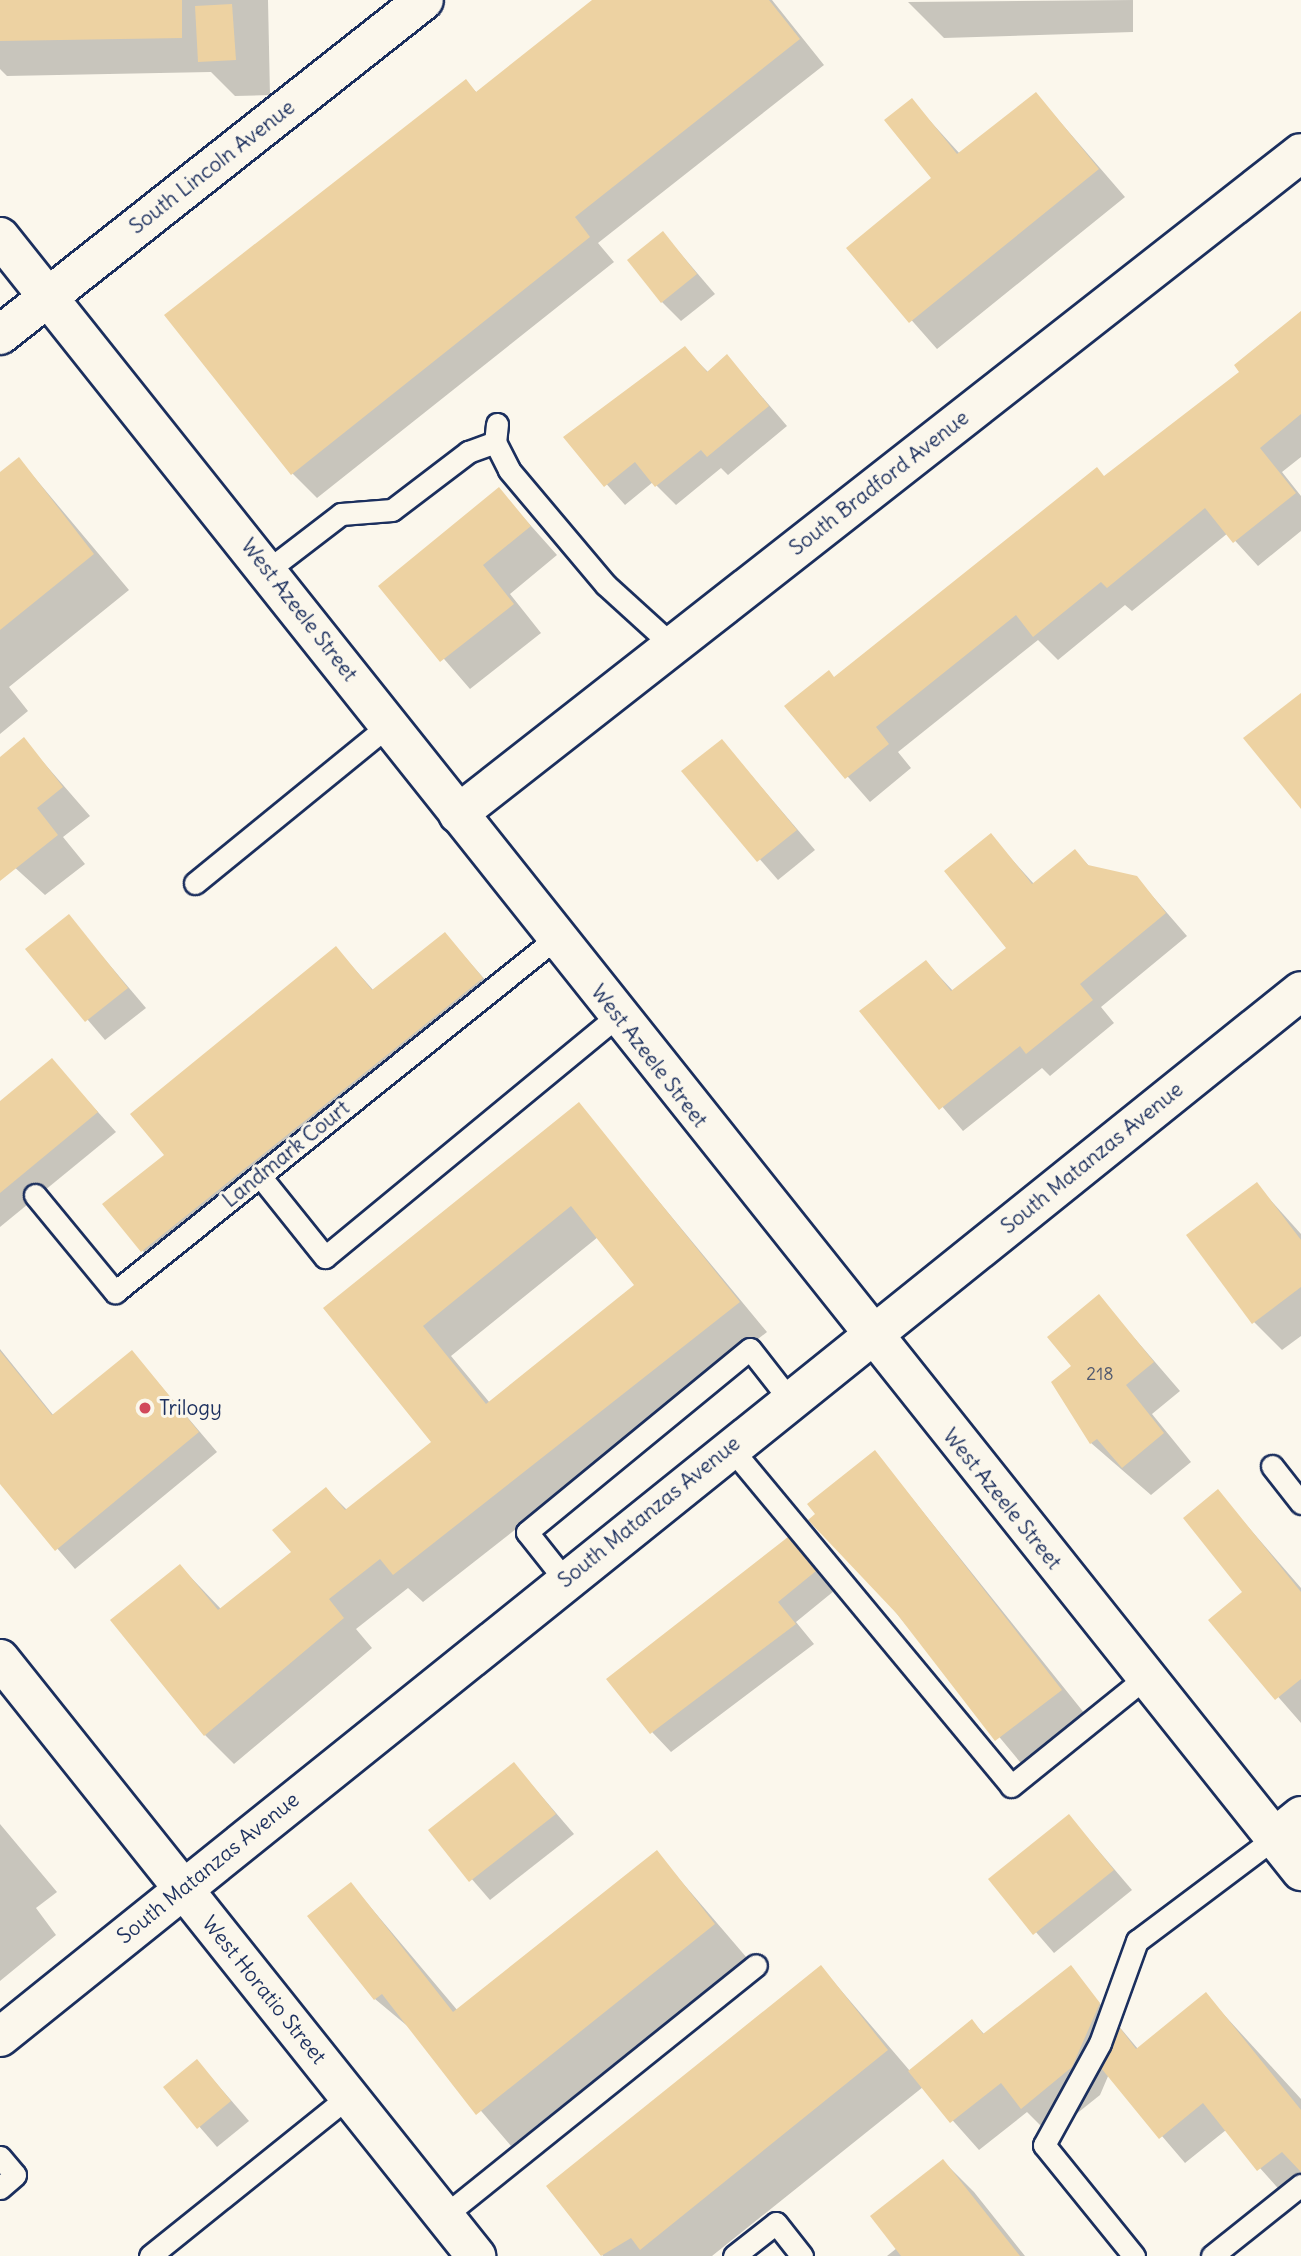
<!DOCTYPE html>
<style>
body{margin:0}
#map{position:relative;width:1301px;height:2256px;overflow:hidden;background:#fbf7ec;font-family:Delius,sans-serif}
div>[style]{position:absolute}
.shadow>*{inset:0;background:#0003}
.building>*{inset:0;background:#edd2a2}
.roads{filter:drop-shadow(2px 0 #1b2f5e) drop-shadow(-2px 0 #1b2f5e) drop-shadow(0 2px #1b2f5e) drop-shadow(0 -2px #1b2f5e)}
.service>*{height:21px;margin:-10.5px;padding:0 10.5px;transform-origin:10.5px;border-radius:10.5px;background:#fbf7ec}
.minor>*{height:38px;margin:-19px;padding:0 19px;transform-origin:19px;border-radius:19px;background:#fbf7ec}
.secondary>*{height:38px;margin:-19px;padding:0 19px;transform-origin:19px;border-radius:19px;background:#fbf7ec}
.dots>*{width:19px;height:19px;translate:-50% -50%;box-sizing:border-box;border:4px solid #fbf7ec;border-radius:50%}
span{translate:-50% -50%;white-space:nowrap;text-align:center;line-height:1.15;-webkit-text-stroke:6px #fbf7ec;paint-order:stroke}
.number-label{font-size:18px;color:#50586f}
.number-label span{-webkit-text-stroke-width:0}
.street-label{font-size:21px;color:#1b2f5e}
.poi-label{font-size:21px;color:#1b2f5e}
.left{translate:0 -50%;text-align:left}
</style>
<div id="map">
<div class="shadow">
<div style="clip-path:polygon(0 0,268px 0,270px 95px,235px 96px,211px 72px,7px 76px,0 69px)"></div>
<div style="clip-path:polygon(595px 0,772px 0,824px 65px,598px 243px,614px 262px,317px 498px,292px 473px,466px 81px,477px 93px)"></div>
<div style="clip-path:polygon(1133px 0,1133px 32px,944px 38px,908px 2px)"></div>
<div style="clip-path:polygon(1036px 94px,1125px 197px,937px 349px,848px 248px,933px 178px,912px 101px,960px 154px)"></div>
<div style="clip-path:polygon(663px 233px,715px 294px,681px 321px,662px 302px)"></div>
<div style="clip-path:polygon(1301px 312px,1301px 457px,1282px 472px,1301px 496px,1301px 531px,1258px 566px,1228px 533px,1132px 611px,1125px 605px,1058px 660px,1038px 640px,898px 752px,911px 768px,870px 802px,786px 706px,835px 679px,1105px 477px,1241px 372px)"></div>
<div style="clip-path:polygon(685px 349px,708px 372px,727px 356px,787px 426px,728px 475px,721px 468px,676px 505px,653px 482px,625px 505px,565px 437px)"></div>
<div style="clip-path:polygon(19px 459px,129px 590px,9px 687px,28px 711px,0 734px,0 474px)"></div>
<div style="clip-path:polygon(499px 490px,557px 555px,510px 594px,541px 633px,470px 689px,381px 586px)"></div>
<div style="clip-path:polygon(24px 740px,90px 816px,63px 837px,85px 864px,45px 895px,0 854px,0 759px)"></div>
<div style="clip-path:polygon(722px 741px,815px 850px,778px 880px,683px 771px)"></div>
<div style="clip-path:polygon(991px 836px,1034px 884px,1075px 851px,1091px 868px,1136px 877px,1187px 936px,1101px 1007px,1114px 1023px,1050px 1076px,1042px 1068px,963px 1131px,862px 1012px,926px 962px,954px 992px,1009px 948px)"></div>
<div style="clip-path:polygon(69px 917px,146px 1008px,105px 1040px,28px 950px)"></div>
<div style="clip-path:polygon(445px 934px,501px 998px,161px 1270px,142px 1250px,166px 1156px,133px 1114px,336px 948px,374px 991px)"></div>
<div style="clip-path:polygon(52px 1061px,116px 1132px,0 1227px,0 1104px)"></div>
<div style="clip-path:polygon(evenodd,579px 1105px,767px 1332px,423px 1602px,408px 1588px,356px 1629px,372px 1648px,234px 1764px,205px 1735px,180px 1566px,221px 1609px,293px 1553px,326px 1489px,347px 1510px,434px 1442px,326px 1308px,579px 1105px,598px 1237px,637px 1285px,490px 1403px,451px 1356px,598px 1237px)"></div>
<div style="clip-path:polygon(1256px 1184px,1301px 1234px,1301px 1336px,1282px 1350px,1254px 1322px)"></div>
<div style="clip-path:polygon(1099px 1297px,1180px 1391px,1152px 1414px,1191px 1462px,1151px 1495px,1091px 1443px,1053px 1383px,1073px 1367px)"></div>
<div style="clip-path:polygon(0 1349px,54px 1416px,132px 1352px,217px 1452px,75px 1569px,0 1482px)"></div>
<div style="clip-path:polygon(875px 1452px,1089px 1719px,1025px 1768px,868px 1579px,810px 1521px)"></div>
<div style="clip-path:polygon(1218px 1492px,1301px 1588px,1301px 1723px,1211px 1620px,1244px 1593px)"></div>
<div style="clip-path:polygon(787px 1539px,834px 1591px,796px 1622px,814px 1644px,671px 1752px,652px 1732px)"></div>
<div style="clip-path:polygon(514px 1764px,574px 1834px,490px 1900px,430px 1831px)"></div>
<div style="clip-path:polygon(1069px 1816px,1132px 1890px,1054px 1953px,990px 1879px)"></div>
<div style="clip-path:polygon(0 1824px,57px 1892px,36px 1908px,56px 1935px,0 1981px)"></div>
<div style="clip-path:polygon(657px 1853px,747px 1958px,511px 2146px,411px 2029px,375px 1999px,351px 1884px,458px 2011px)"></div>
<div style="clip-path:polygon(821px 1967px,910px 2071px,972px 2021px,985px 2035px,1070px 1968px,1138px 2049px,1206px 1995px,1301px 2099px,1301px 2182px,1284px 2195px,1226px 2130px,1185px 2163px,1109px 2074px,1100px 2095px,1050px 2135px,1027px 2112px,979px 2150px,923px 2087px,712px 2256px,603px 2256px,549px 2187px)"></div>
<div style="clip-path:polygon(197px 2061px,249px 2121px,217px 2147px,165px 2087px)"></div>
<div style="clip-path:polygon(943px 2161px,974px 2192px,1025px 2256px,887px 2256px,897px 2248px)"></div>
</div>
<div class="building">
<div style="clip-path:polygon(0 0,182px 0,182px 38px,0 41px)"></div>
<div style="clip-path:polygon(592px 0,769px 0,800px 39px,575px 217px,590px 237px,291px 475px,164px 315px,466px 79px,476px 92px)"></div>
<div style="clip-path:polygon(232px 4px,236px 60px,198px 62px,195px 6px)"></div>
<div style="clip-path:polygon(1036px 92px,1099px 169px,909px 323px,846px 248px,931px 178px,884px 120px,912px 98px,957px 154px)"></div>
<div style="clip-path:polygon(663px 231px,697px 274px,661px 303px,627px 260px)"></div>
<div style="clip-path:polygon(1301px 311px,1301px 414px,1260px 448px,1296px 493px,1233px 543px,1205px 508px,1107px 588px,1101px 582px,1033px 637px,1016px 615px,876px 727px,889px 744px,845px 779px,784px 706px,829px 670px,834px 677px,1097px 467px,1104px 476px,1239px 372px,1234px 365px)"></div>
<div style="clip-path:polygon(685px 346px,707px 372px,727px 354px,769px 406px,707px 457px,701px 450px,655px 487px,635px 462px,604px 487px,563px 437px)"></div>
<div style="clip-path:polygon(19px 457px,94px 554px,0 630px,0 472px)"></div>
<div style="clip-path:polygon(499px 487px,531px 526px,483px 565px,514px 604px,440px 662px,378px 586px)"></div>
<div style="clip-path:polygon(1301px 693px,1301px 809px,1243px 738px)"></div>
<div style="clip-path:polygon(24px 737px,63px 787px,37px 808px,58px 835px,0 881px,0 757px)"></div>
<div style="clip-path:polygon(722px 739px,797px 830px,757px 862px,681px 771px)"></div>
<div style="clip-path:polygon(991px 833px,1032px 884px,1075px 849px,1088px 865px,1137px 876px,1166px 913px,1080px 984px,1093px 1000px,1026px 1054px,1020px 1046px,939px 1110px,859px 1011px,926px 960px,951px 991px,1006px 948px,944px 871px)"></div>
<div style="clip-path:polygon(69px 914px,128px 988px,85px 1022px,25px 949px)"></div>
<div style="clip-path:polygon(445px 932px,483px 978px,141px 1252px,102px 1204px,164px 1155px,130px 1114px,336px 946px,372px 990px)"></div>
<div style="clip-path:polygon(52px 1058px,98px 1112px,0 1193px,0 1101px)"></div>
<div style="clip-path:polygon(evenodd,579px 1102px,740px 1302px,393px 1575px,380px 1559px,329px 1599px,344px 1618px,204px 1736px,110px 1620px,180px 1564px,218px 1610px,291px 1552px,272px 1530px,326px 1487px,345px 1510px,431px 1442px,323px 1308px,579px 1102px,571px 1206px,634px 1285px,486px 1404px,423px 1326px,571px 1206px)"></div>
<div style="clip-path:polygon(1257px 1182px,1301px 1240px,1301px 1287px,1252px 1324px,1186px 1235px)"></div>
<div style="clip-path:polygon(1099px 1294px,1154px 1362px,1126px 1385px,1164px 1433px,1122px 1468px,1097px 1439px,1090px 1444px,1051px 1382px,1071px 1366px,1047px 1337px)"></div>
<div style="clip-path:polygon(132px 1350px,199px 1432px,55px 1551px,0 1484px,0 1351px,52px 1415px)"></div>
<div style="clip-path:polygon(875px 1450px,1062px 1690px,995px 1741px,897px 1614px,808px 1520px,815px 1514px,807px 1504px)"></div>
<div style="clip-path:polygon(1218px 1489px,1301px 1592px,1301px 1679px,1275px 1700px,1208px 1620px,1242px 1592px,1183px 1518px)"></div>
<div style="clip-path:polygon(788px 1537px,816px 1571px,778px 1602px,796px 1624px,650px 1734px,606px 1679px)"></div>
<div style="clip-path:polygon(514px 1762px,556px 1814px,469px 1882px,428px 1830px)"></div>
<div style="clip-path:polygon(1069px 1814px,1114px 1870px,1033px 1935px,988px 1879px)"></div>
<div style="clip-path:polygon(657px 1850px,715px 1924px,476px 2115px,382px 1994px,374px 2000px,307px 1916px,351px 1882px,453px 2012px)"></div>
<div style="clip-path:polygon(821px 1965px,888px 2050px,640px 2250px,631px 2238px,601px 2256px,546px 2186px)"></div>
<div style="clip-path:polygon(1071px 1965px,1100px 2003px,1072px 2067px,1021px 2109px,1001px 2083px,950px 2123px,908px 2071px,972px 2019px,983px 2034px)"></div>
<div style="clip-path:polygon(1206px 1992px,1301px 2110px,1301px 2172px,1282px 2152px,1257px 2171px,1203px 2103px,1159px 2139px,1101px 2068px,1120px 2028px,1136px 2049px)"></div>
<div style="clip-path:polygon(197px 2059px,231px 2101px,197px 2129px,163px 2087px)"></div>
<div style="clip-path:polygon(943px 2159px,1020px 2256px,901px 2256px,870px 2216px)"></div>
</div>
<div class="roads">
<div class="service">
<div style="left:497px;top:424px;width:18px;rotate:96deg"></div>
<div style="left:495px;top:442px;width:31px;rotate:63deg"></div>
<div style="left:509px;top:470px;width:150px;rotate:49.9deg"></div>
<div style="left:606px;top:585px;width:89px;rotate:42.3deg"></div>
<div style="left:268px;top:570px;width:92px;rotate:-37.5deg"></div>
<div style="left:341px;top:514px;width:51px;rotate:-4.5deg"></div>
<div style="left:392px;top:510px;width:96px;rotate:-37.3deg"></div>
<div style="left:468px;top:452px;width:29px;rotate:-20deg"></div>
<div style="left:195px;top:883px;width:250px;rotate:-39.2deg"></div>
<div style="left:260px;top:1176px;width:104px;rotate:51.3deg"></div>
<div style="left:325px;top:1257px;width:379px;rotate:-39.5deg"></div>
<div style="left:35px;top:1195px;width:126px;rotate:50.5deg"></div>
<div style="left:115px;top:1292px;width:566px;rotate:-38.75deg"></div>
<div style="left:730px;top:1447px;width:440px;rotate:50.3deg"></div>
<div style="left:1011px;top:1786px;width:172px;rotate:-38.9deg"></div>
<div style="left:1272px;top:1466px;width:47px;rotate:51.9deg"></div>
<div style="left:565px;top:1580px;width:61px;rotate:-128.4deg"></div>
<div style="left:527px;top:1532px;width:288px;rotate:-39.4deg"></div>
<div style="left:750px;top:1349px;width:63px;rotate:52deg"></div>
<div style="left:0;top:2157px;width:23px;rotate:50deg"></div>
<div style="left:15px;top:2175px;width:20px;rotate:139deg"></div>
<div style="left:444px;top:2216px;width:400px;rotate:-38.8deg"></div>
<div style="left:150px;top:2256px;width:255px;rotate:-38.8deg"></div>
<div style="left:734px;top:2256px;width:53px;rotate:-38.2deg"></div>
<div style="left:776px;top:2223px;width:42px;rotate:51.8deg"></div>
<div style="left:1134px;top:2256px;width:143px;rotate:-129deg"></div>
<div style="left:1044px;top:2145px;width:116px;rotate:-61.2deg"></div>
<div style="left:1100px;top:2043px;width:109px;rotate:-70.1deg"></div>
<div style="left:1137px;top:1941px;width:171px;rotate:-36.9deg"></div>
<div style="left:1212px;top:2256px;width:114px;rotate:-38.6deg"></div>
</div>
<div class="minor">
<div style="left:0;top:335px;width:540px;rotate:-38.31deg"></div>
<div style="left:458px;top:814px;width:1071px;rotate:-38.1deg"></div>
<div style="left:0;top:1659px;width:764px;rotate:51.43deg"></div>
<div style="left:1274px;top:1838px;width:35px;rotate:-39deg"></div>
<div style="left:0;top:2037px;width:1669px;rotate:-38.8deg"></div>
</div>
<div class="secondary">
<div style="left:0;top:237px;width:2089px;rotate:51.47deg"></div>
</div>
</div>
<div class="dots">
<div style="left:145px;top:1408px;background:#d1495b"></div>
</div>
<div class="number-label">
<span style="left:1100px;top:1374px">218</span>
</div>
<div class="street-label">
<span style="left:212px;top:167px;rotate:-38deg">South Lincoln Avenue</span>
<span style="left:879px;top:483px;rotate:-38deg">South Bradford Avenue</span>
<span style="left:299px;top:610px;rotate:52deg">West Azeele Street</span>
<span style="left:649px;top:1056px;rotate:52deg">West Azeele Street</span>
<span style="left:286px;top:1154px;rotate:-39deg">Landmark Court</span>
<span style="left:1092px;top:1158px;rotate:-39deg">South Matanzas Avenue</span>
<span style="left:1002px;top:1499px;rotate:51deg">West Azeele Street</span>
<span style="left:649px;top:1512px;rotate:-39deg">South Matanzas Avenue</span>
<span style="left:208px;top:1868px;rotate:-39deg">South Matanzas Avenue</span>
<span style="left:264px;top:1990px;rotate:51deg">West Horatio Street</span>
</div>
<div class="poi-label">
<span class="left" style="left:159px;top:1408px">Trilogy</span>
</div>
</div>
